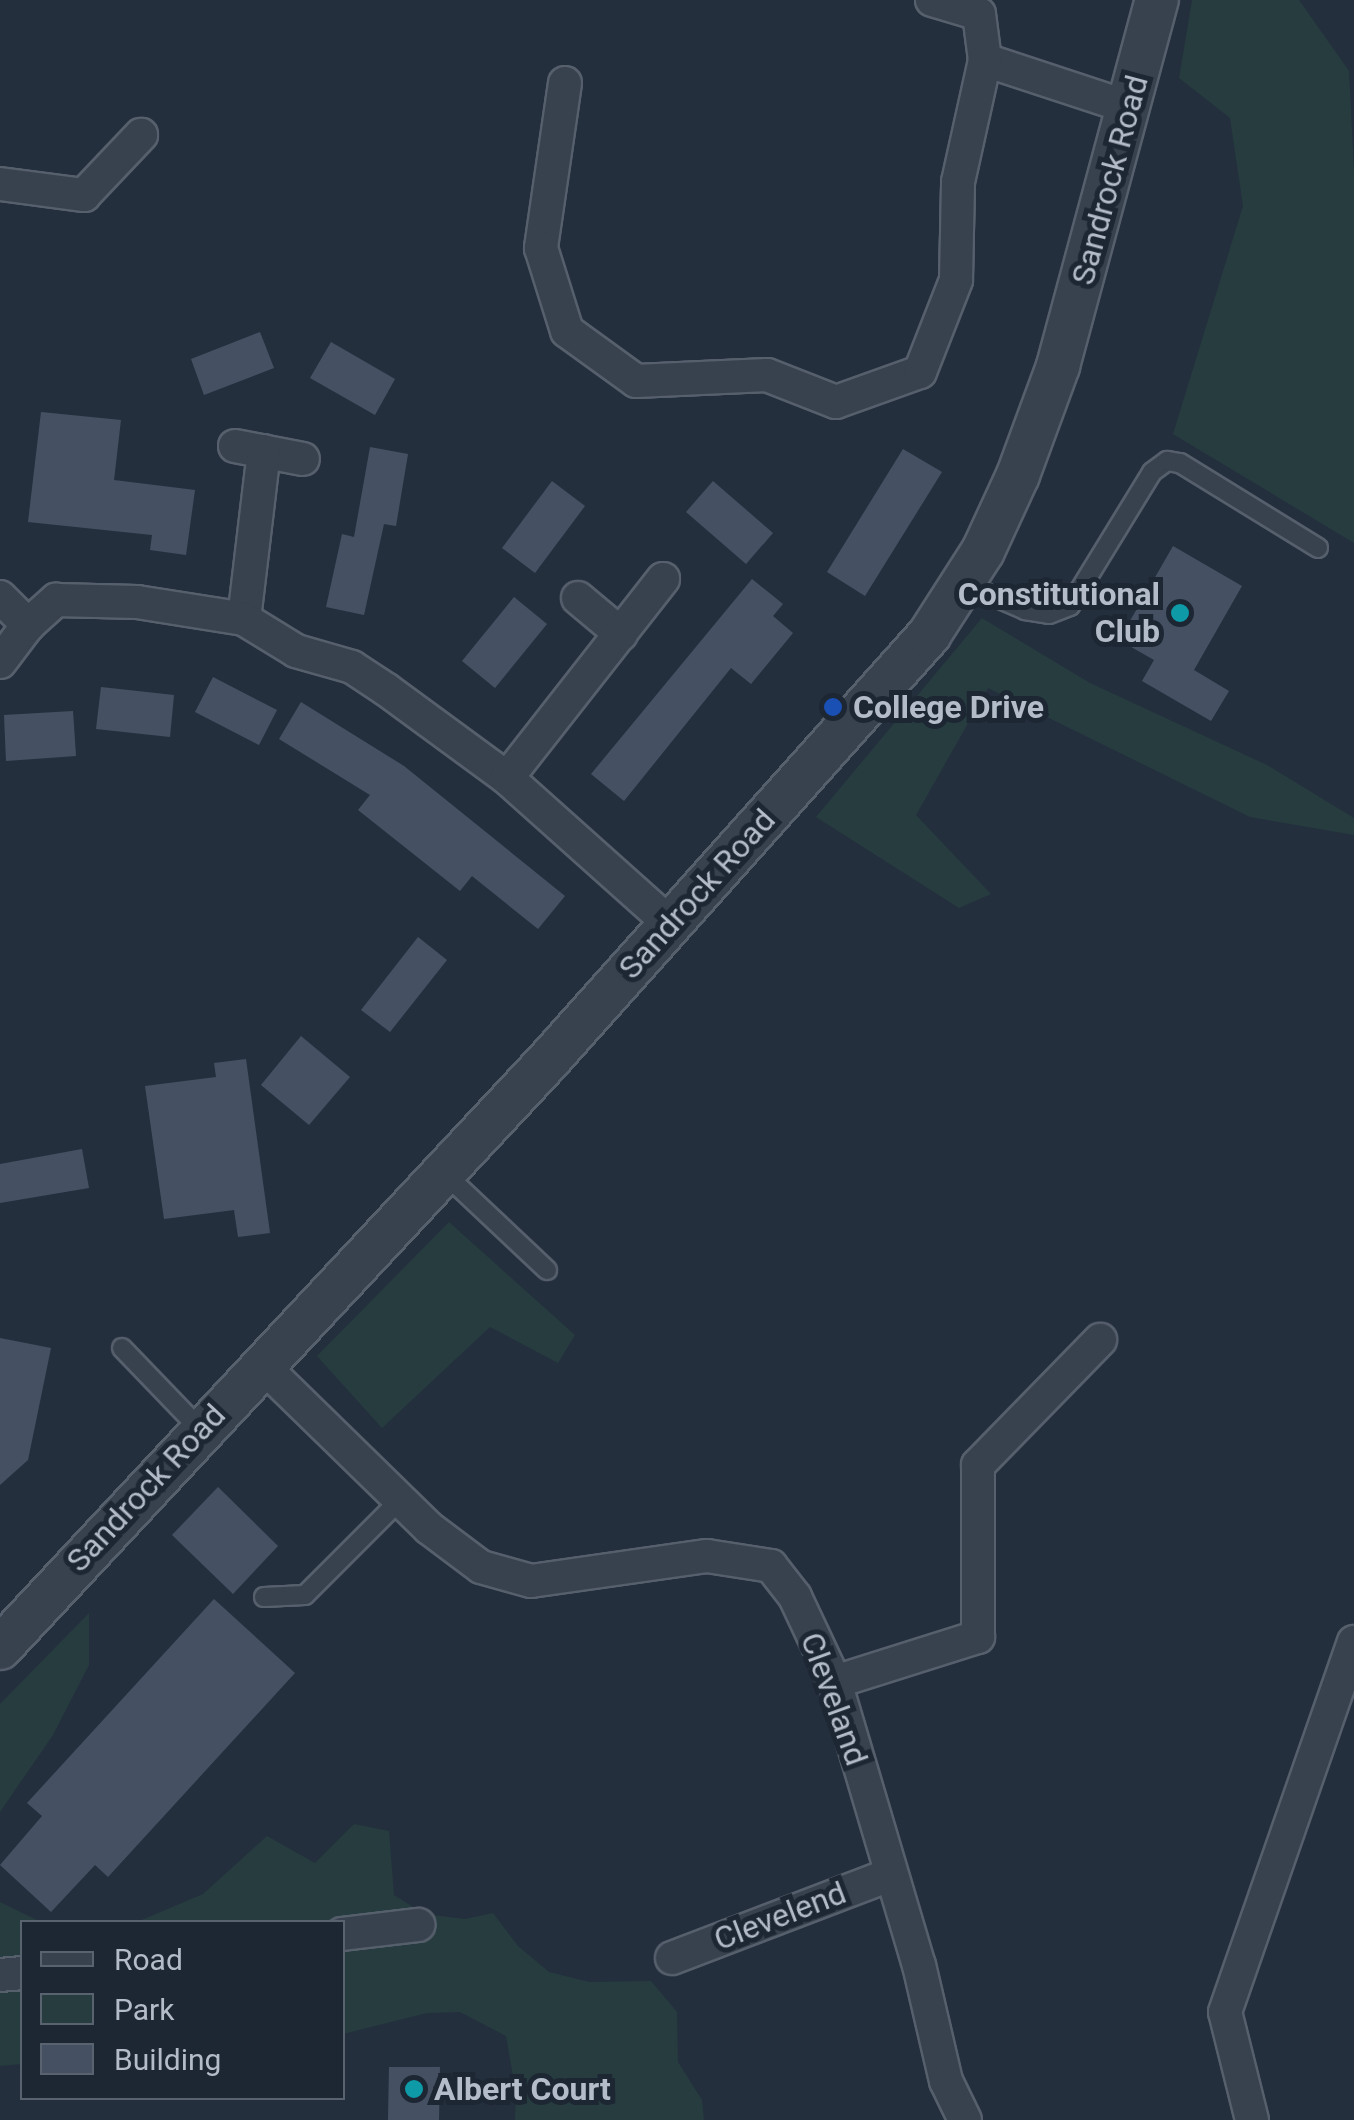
<!DOCTYPE html>
<style>
body{margin:0}
#map{position:relative;width:1354px;height:2120px;overflow:hidden;background:#242f3e;font-family:Roboto,sans-serif}
div>[style]{position:absolute}
.green>*{inset:0;background:#263c3f}
.building>*{inset:0;background:#455162}
.roads{filter:drop-shadow(2px 0 #565f6c) drop-shadow(-2px 0 #565f6c) drop-shadow(0 2px #565f6c) drop-shadow(0 -2px #565f6c)}
.service>*{height:18px;margin:-9px;padding:0 9px;transform-origin:9px;border-radius:9px;background:#38414e}
.minor>*{height:32px;margin:-16px;padding:0 16px;transform-origin:16px;border-radius:16px;background:#38414e}
.tertiary>*{height:42px;margin:-21px;padding:0 21px;transform-origin:21px;border-radius:21px;background:#38414e}
.dots>*{width:28px;height:28px;translate:-50% -50%;box-sizing:border-box;border:5px solid #1d2633;border-radius:50%}
span{translate:-50% -50%;white-space:nowrap;text-align:center;line-height:1.15;-webkit-text-stroke:10px #1d2633;paint-order:stroke}
.street-label{font-size:32px;color:#b4bcc9}
.poi-label{font-size:32px;color:#b4bcc9;font-weight:700}
.right{translate:-100% -50%;text-align:right}
.left{translate:0 -50%;text-align:left}
.legend{position:absolute;left:20px;top:1920px;width:325px;height:180px;box-sizing:border-box;background:#1d2633;border:2px solid #59626f;margin:0;padding:12px 18px;list-style:none;font-size:30px;color:#b4bcc9}
.legend li{display:flex;align-items:center;gap:20px;height:50px}
.legend b{width:50px;border:2px solid #59626f}
</style>
<div id="map">
<div class="green">
<div style="clip-path:polygon(1192px 0,1299px 0,1349px 71px,1354px 171px,1354px 543px,1173px 434px,1243px 206px,1230px 118px,1179px 78px)"></div>
<div style="clip-path:polygon(982px 618px,1090px 683px,1267px 765px,1354px 818px,1354px 835px,1250px 817px,988px 688px,916px 815px,991px 894px,959px 908px,816px 817px)"></div>
<div style="clip-path:polygon(449px 1222px,575px 1335px,558px 1363px,490px 1327px,382px 1428px,317px 1356px)"></div>
<div style="clip-path:polygon(89px 1613px,89px 1665px,53px 1735px,0 1812px,0 1704px)"></div>
<div style="clip-path:polygon(354px 1824px,389px 1831px,394px 1895px,424px 1914px,465px 1919px,493px 1913px,518px 1946px,549px 1972px,589px 1982px,651px 1981px,677px 2012px,678px 2062px,702px 2100px,704px 2120px,515px 2120px,516px 2093px,506px 2036px,460px 2012px,427px 2013px,343px 2034px,342px 1922px,137px 1922px,203px 1894px,267px 1836px,315px 1863px)"></div>
<div style="clip-path:polygon(0 1902px,41px 1922px,22px 1922px,22px 2064px,0 2066px)"></div>
</div>
<div class="building">
<div style="clip-path:polygon(260px 332px,274px 368px,204px 395px,191px 359px)"></div>
<div style="clip-path:polygon(331px 342px,395px 379px,375px 415px,310px 378px)"></div>
<div style="clip-path:polygon(41px 412px,121px 420px,114px 480px,195px 490px,186px 555px,150px 550px,152px 535px,28px 522px)"></div>
<div style="clip-path:polygon(370px 447px,408px 454px,396px 526px,384px 524px,364px 615px,326px 607px,342px 534px,354px 537px)"></div>
<div style="clip-path:polygon(903px 449px,942px 472px,865px 596px,827px 572px)"></div>
<div style="clip-path:polygon(552px 481px,585px 506px,535px 573px,502px 548px)"></div>
<div style="clip-path:polygon(713px 481px,773px 533px,746px 564px,686px 512px)"></div>
<div style="clip-path:polygon(1173px 546px,1242px 586px,1194px 670px,1229px 691px,1211px 721px,1142px 681px,1154px 660px,1119px 640px)"></div>
<div style="clip-path:polygon(752px 579px,783px 604px,773px 616px,793px 633px,751px 684px,731px 668px,624px 801px,591px 774px)"></div>
<div style="clip-path:polygon(514px 597px,547px 624px,495px 688px,462px 661px)"></div>
<div style="clip-path:polygon(213px 677px,277px 710px,259px 745px,195px 712px)"></div>
<div style="clip-path:polygon(101px 687px,174px 695px,170px 737px,96px 729px)"></div>
<div style="clip-path:polygon(301px 702px,404px 766px,565px 896px,538px 929px,472px 876px,460px 891px,358px 810px,370px 795px,279px 739px)"></div>
<div style="clip-path:polygon(73px 711px,76px 756px,6px 761px,4px 715px)"></div>
<div style="clip-path:polygon(418px 937px,447px 960px,390px 1032px,361px 1010px)"></div>
<div style="clip-path:polygon(301px 1036px,350px 1077px,309px 1125px,261px 1085px)"></div>
<div style="clip-path:polygon(246px 1059px,270px 1233px,238px 1237px,234px 1210px,164px 1219px,145px 1086px,216px 1077px,214px 1063px)"></div>
<div style="clip-path:polygon(82px 1149px,89px 1188px,0 1203px,0 1164px)"></div>
<div style="clip-path:polygon(0 1338px,51px 1348px,28px 1460px,0 1485px)"></div>
<div style="clip-path:polygon(218px 1487px,278px 1546px,233px 1594px,172px 1535px)"></div>
<div style="clip-path:polygon(214px 1599px,295px 1673px,108px 1877px,95px 1865px,51px 1912px,0 1865px,42px 1816px,27px 1803px)"></div>
<div style="clip-path:polygon(389px 2067px,440px 2067px,439px 2120px,388px 2120px)"></div>
</div>
<div class="roads">
<div class="service">
<div style="left:963px;top:583px;width:68px;rotate:23.5deg"></div>
<div style="left:1025px;top:610px;width:24px;rotate:9deg"></div>
<div style="left:1049px;top:614px;width:22px;rotate:-21deg"></div>
<div style="left:1070px;top:606px;width:157px;rotate:-58.5deg"></div>
<div style="left:1152px;top:472px;width:19px;rotate:-36deg"></div>
<div style="left:1167px;top:461px;width:13px;rotate:9deg"></div>
<div style="left:1180px;top:463px;width:162px;rotate:31.6deg"></div>
<div style="left:443px;top:1172px;width:143px;rotate:43.3deg"></div>
<div style="left:122px;top:1348px;width:112px;rotate:46.1deg"></div>
<div style="left:264px;top:1597px;width:41px;rotate:-2.8deg"></div>
<div style="left:305px;top:1595px;width:134px;rotate:-45deg"></div>
</div>
<div class="minor">
<div style="left:932px;top:0;width:49px;rotate:16.6deg"></div>
<div style="left:979px;top:14px;width:46px;rotate:82.6deg"></div>
<div style="left:985px;top:60px;width:154px;rotate:18.2deg"></div>
<div style="left:565px;top:83px;width:167px;rotate:98.3deg"></div>
<div style="left:541px;top:248px;width:87px;rotate:72.6deg"></div>
<div style="left:567px;top:331px;width:85px;rotate:35.9deg"></div>
<div style="left:636px;top:381px;width:131px;rotate:-2.6deg"></div>
<div style="left:767px;top:375px;width:74px;rotate:21.4deg"></div>
<div style="left:836px;top:402px;width:89px;rotate:-19.7deg"></div>
<div style="left:920px;top:372px;width:99px;rotate:-68.6deg"></div>
<div style="left:956px;top:280px;width:98px;rotate:-88.8deg"></div>
<div style="left:958px;top:182px;width:125px;rotate:-77.5deg"></div>
<div style="left:0;top:184px;width:85px;rotate:7.5deg"></div>
<div style="left:84px;top:195px;width:83px;rotate:-46.5deg"></div>
<div style="left:235px;top:446px;width:69px;rotate:10.8deg"></div>
<div style="left:0;top:597px;width:40px;rotate:45deg"></div>
<div style="left:578px;top:598px;width:56px;rotate:39.9deg"></div>
<div style="left:244px;top:619px;width:169px;rotate:-83.2deg"></div>
<div style="left:0;top:662px;width:46px;rotate:-52.9deg"></div>
<div style="left:28px;top:625px;width:38px;rotate:-42deg"></div>
<div style="left:56px;top:600px;width:81px;rotate:1.4deg"></div>
<div style="left:137px;top:602px;width:108px;rotate:9deg"></div>
<div style="left:244px;top:619px;width:61px;rotate:31.6deg"></div>
<div style="left:296px;top:651px;width:58px;rotate:15.9deg"></div>
<div style="left:352px;top:667px;width:42px;rotate:33.3deg"></div>
<div style="left:387px;top:690px;width:149px;rotate:36.3deg"></div>
<div style="left:507px;top:778px;width:216px;rotate:41.8deg"></div>
<div style="left:507px;top:778px;width:253px;rotate:-51.9deg"></div>
<div style="left:261px;top:1364px;width:235px;rotate:44.3deg"></div>
<div style="left:429px;top:1528px;width:65px;rotate:36.9deg"></div>
<div style="left:481px;top:1567px;width:52px;rotate:15.6deg"></div>
<div style="left:531px;top:1581px;width:178px;rotate:-8.1deg"></div>
<div style="left:707px;top:1556px;width:65px;rotate:8.9deg"></div>
<div style="left:771px;top:1566px;width:39px;rotate:52deg"></div>
<div style="left:795px;top:1597px;width:94px;rotate:64.8deg"></div>
<div style="left:835px;top:1682px;width:295px;rotate:73.5deg"></div>
<div style="left:919px;top:1965px;width:119px;rotate:76.9deg"></div>
<div style="left:946px;top:2081px;width:43px;rotate:64deg"></div>
<div style="left:835px;top:1682px;width:150px;rotate:-17.5deg"></div>
<div style="left:978px;top:1637px;width:172px;rotate:-90deg"></div>
<div style="left:978px;top:1465px;width:175px;rotate:-45.7deg"></div>
<div style="left:342px;top:1934px;width:77px;rotate:-6.8deg"></div>
<div style="left:672px;top:1958px;width:232px;rotate:-20.9deg"></div>
<div style="left:0;top:1975px;width:22px;rotate:-5deg"></div>
<div style="left:1252px;top:2120px;width:111px;rotate:-104deg"></div>
<div style="left:1225px;top:2012px;width:392px;rotate:-70.8deg"></div>
</div>
<div class="tertiary">
<div style="left:0;top:1648px;width:803px;rotate:-46.97deg"></div>
<div style="left:548px;top:1061px;width:572px;rotate:-48.19deg"></div>
<div style="left:929px;top:635px;width:100px;rotate:-57.3deg"></div>
<div style="left:983px;top:551px;width:84px;rotate:-65.3deg"></div>
<div style="left:1018px;top:475px;width:116px;rotate:-69.8deg"></div>
<div style="left:1058px;top:366px;width:379px;rotate:-74.9deg"></div>
</div>
</div>
<div class="dots">
<div style="left:1180px;top:613px;background:#0f9aa8"></div>
<div style="left:833px;top:707px;background:#1a4fb4"></div>
<div style="left:414px;top:2089px;background:#0f9aa8"></div>
</div>
<div class="street-label">
<span style="left:1110px;top:180px;rotate:-75deg">Sandrock Road</span>
<span style="left:697px;top:894px;rotate:-48deg">Sandrock Road</span>
<span style="left:146px;top:1488px;rotate:-47deg">Sandrock Road</span>
<span style="left:834px;top:1699px;rotate:70deg">Cleveland</span>
<span style="left:780px;top:1916px;rotate:-21deg">Clevelend</span>
</div>
<div class="poi-label">
<span class="right" style="left:1160px;top:613px">Constitutional<br>Club</span>
<span class="left" style="left:853px;top:707px">College Drive</span>
<span class="left" style="left:434px;top:2089px">Albert Court</span>
</div>
<ul class="legend">
<li><b style="height:12px;background:#38414e"></b>Road</li>
<li><b style="height:28px;background:#263c3f"></b>Park</li>
<li><b style="height:28px;background:#455162"></b>Building</li>
</ul>
</div>
